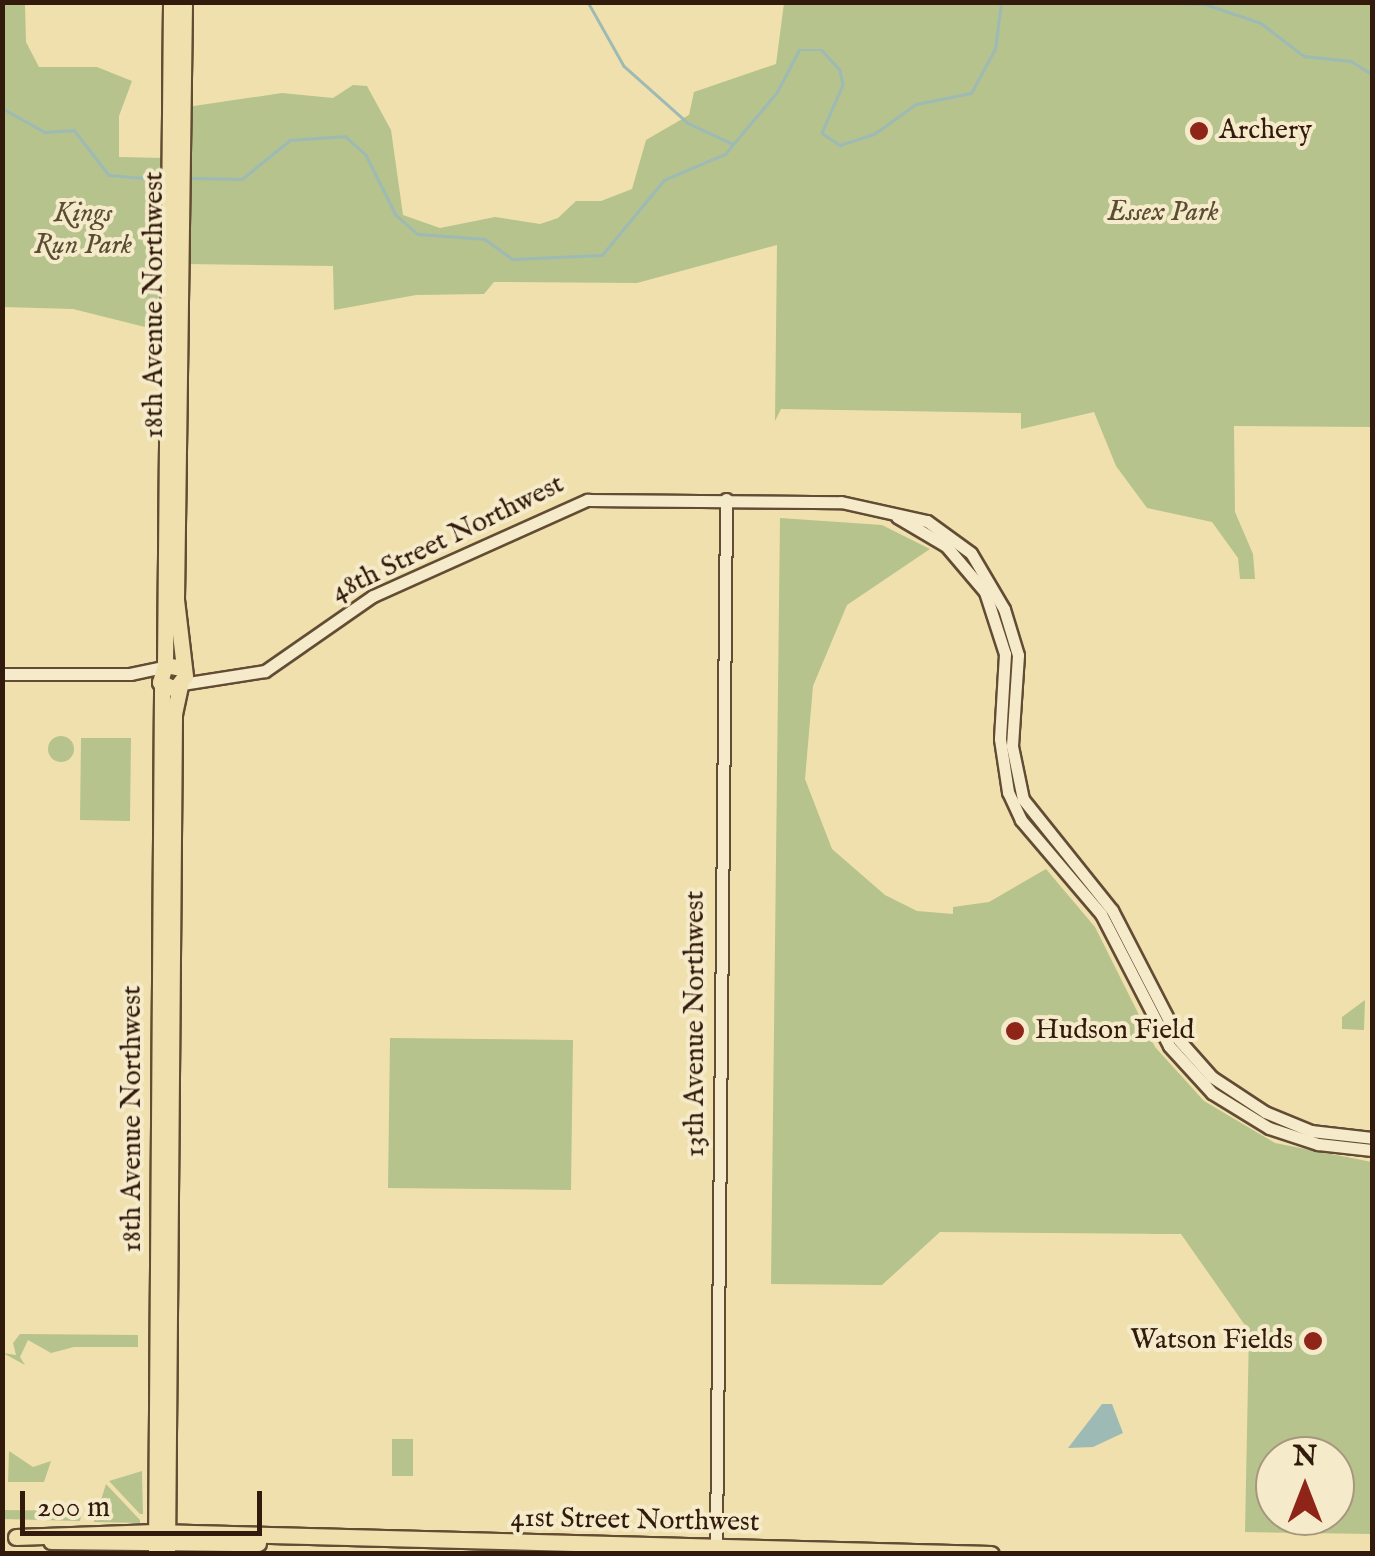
<!DOCTYPE html>
<style>
body{margin:0}
#map{position:relative;width:1375px;height:1556px;overflow:hidden;background:#f0e0ae;font-family:"IM FELL English",serif}
div>[style]{position:absolute}
.green>*{inset:0;background:#b6c38d}
.round{border-radius:50%}
.water>*{inset:0;background:#9ebab5}
.stream>*{height:2.5px;margin:-1.25px;padding:0 1.25px;transform-origin:1.25px;border-radius:1.25px;background:#9ebab5}
.roads{filter:drop-shadow(2px 0 #624c34) drop-shadow(-2px 0 #624c34) drop-shadow(0 2px #624c34) drop-shadow(0 -2px #624c34)}
.minor>*{height:11px;margin:-5.5px;padding:0 5.5px;transform-origin:5.5px;border-radius:5.5px;background:#f5ebca}
.major>*{height:15px;margin:-7.5px;padding:0 7.5px;transform-origin:7.5px;border-radius:7.5px;background:#f0e0ae}
.dots>*{width:28px;height:28px;translate:-50% -50%;box-sizing:border-box;border:5px solid #f5ebca;border-radius:50%}
span{translate:-50% -50%;white-space:nowrap;text-align:center;line-height:1.15;-webkit-text-stroke:8px #f5ebca;paint-order:stroke}
.poi-label{font-size:28px;color:#321a0c}
.left{translate:0 -50%;text-align:left}
.right{translate:-100% -50%;text-align:right}
.park-label{font-size:28px;color:#5a4d33;font-style:italic}
.street-label{font-size:28px;color:#321a0c}
.frame{position:absolute;inset:0;border:5px solid #321a0c;pointer-events:none}
.north{position:absolute;left:1255px;top:1436px;width:100px;height:100px;box-sizing:border-box;background:#f5ebca;border:2px solid #a7977e;border-radius:50%;rotate:0deg;font-size:28px;font-weight:700;line-height:40px;text-align:center;color:#321a0c}
.north::after{content:'';display:block;margin:auto;width:35px;height:45px;background:#8f2418;clip-path:polygon(50% 0,100% 100%,50% 72%,0 100%)}
.scale{position:absolute;left:20px;top:1491px;width:242px;height:45px;box-sizing:border-box;border:5px solid #321a0c;border-top:0;padding-left:12px;font-size:30px;line-height:35px;white-space:nowrap;color:#321a0c;-webkit-text-stroke:8px #f5ebca;paint-order:stroke}
</style>
<div id="map">
<div class="green">
<div style="clip-path:polygon(3px 3px,25px 3px,26px 42px,39px 67px,97px 67px,132px 81px,119px 116px,119px 157px,166px 158px,161px 331px,73px 309px,3px 307px)"></div>
<div style="clip-path:polygon(784px 3px,1372px 3px,1372px 427px,1234px 426px,1235px 512px,1253px 554px,1255px 579px,1240px 579px,1238px 558px,1212px 522px,1147px 508px,1116px 466px,1094px 412px,1021px 429px,1021px 413px,781px 409px,775px 421px,777px 245px,637px 283px,494px 282px,484px 294px,416px 295px,334px 310px,333px 266px,186px 264px,187px 107px,282px 93px,333px 98px,353px 85px,367px 86px,391px 130px,403px 215px,440px 228px,495px 217px,540px 224px,558px 218px,576px 201px,601px 201px,632px 189px,646px 140px,689px 115px,694px 92px,776px 64px)"></div>
<div style="clip-path:polygon(evenodd,780px 518px,882px 525px,930px 549px,847px 605px,813px 686px,805px 779px,832px 849px,885px 895px,917px 911px,953px 914px,953px 907px,989px 902px,1046px 869px,1095px 927px,1155px 1047px,1204px 1101px,1275px 1143px,1372px 1162px,1372px 1534px,1245px 1532px,1249px 1331px,1181px 1234px,940px 1232px,882px 1285px,771px 1284px,780px 518px,1275px 1456px,1335px 1456px,1335px 1516px,1275px 1516px,1275px 1456px)"></div>
<div class="round" style="left:48px;top:736px;width:26px;height:26px"></div>
<div style="clip-path:polygon(81px 738px,131px 738px,130px 821px,80px 820px)"></div>
<div style="clip-path:polygon(1365px 1000px,1364px 1030px,1342px 1029px,1342px 1017px)"></div>
<div style="clip-path:polygon(390px 1038px,573px 1040px,571px 1190px,388px 1188px)"></div>
<div style="clip-path:polygon(20px 1334px,138px 1335px,138px 1347px,74px 1347px,51px 1353px,28px 1340px,20px 1357px,25px 1365px,3px 1353px,16px 1355px,13px 1343px)"></div>
<div style="clip-path:polygon(392px 1439px,413px 1439px,413px 1476px,392px 1476px)"></div>
<div style="clip-path:polygon(9px 1451px,33px 1467px,51px 1461px,44px 1482px,8px 1482px)"></div>
<div style="clip-path:polygon(142px 1471px,143px 1514px,140px 1514px,109px 1481px)"></div>
<div style="clip-path:polygon(106px 1484px,140px 1520px,140px 1523px,94px 1522px)"></div>
<div style="clip-path:polygon(3px 1510px,82px 1511px,80px 1521px,3px 1519px)"></div>
</div>
<div class="water">
<div style="clip-path:polygon(1102px 1404px,1112px 1404px,1123px 1433px,1093px 1447px,1068px 1448px)"></div>
</div>
<div class="stream">
<div style="left:588px;top:2px;width:73px;rotate:60.6deg"></div>
<div style="left:624px;top:66px;width:86px;rotate:41.7deg"></div>
<div style="left:688px;top:123px;width:50px;rotate:25deg"></div>
<div style="left:1148px;top:2px;width:57px;rotate:2deg"></div>
<div style="left:1205px;top:4px;width:59px;rotate:18.7deg"></div>
<div style="left:1261px;top:23px;width:54px;rotate:37.5deg"></div>
<div style="left:1304px;top:56px;width:47px;rotate:6.1deg"></div>
<div style="left:1351px;top:61px;width:25px;rotate:32deg"></div>
<div style="left:2px;top:108px;width:49px;rotate:29.2deg"></div>
<div style="left:45px;top:132px;width:29px;rotate:-4deg"></div>
<div style="left:74px;top:130px;width:57px;rotate:52.1deg"></div>
<div style="left:109px;top:175px;width:46px;rotate:5deg"></div>
<div style="left:192px;top:178px;width:50px;rotate:1.1deg"></div>
<div style="left:242px;top:179px;width:62px;rotate:-39.1deg"></div>
<div style="left:290px;top:140px;width:55px;rotate:-4.2deg"></div>
<div style="left:345px;top:136px;width:28px;rotate:42deg"></div>
<div style="left:366px;top:155px;width:67px;rotate:63.4deg"></div>
<div style="left:396px;top:215px;width:29px;rotate:41deg"></div>
<div style="left:418px;top:234px;width:67px;rotate:4.3deg"></div>
<div style="left:485px;top:239px;width:34px;rotate:36deg"></div>
<div style="left:513px;top:259px;width:89px;rotate:-2.6deg"></div>
<div style="left:602px;top:255px;width:97px;rotate:-50.4deg"></div>
<div style="left:664px;top:180px;width:66px;rotate:-23.1deg"></div>
<div style="left:725px;top:154px;width:81px;rotate:-50deg"></div>
<div style="left:777px;top:92px;width:47px;rotate:-62.4deg"></div>
<div style="left:799px;top:50px;width:23px"></div>
<div style="left:822px;top:50px;width:27px;rotate:48deg"></div>
<div style="left:840px;top:70px;width:15px;rotate:79deg"></div>
<div style="left:843px;top:85px;width:52px;rotate:113.6deg"></div>
<div style="left:822px;top:133px;width:22px;rotate:34deg"></div>
<div style="left:840px;top:145px;width:36px;rotate:-18deg"></div>
<div style="left:874px;top:134px;width:52px;rotate:-35.5deg"></div>
<div style="left:916px;top:104px;width:56px;rotate:-11.3deg"></div>
<div style="left:971px;top:93px;width:50px;rotate:-61.4deg"></div>
<div style="left:995px;top:49px;width:47px;rotate:-82.7deg"></div>
</div>
<div class="roads">
<div class="minor">
<div style="left:897px;top:517px;width:57px;rotate:30.6deg"></div>
<div style="left:946px;top:546px;width:60px;rotate:49.7deg"></div>
<div style="left:985px;top:592px;width:65px;rotate:72.1deg"></div>
<div style="left:1005px;top:654px;width:85px;rotate:93.4deg"></div>
<div style="left:1000px;top:739px;width:54px;rotate:81.4deg"></div>
<div style="left:1008px;top:792px;width:31px;rotate:65deg"></div>
<div style="left:1021px;top:820px;width:123px;rotate:49.6deg"></div>
<div style="left:1101px;top:914px;width:148px;rotate:62.7deg"></div>
<div style="left:1169px;top:1046px;width:64px;rotate:47.5deg"></div>
<div style="left:1212px;top:1093px;width:67px;rotate:31.6deg"></div>
<div style="left:1269px;top:1128px;width:52px;rotate:18.1deg"></div>
<div style="left:1318px;top:1144px;width:54px;rotate:6.3deg"></div>
<div style="left:2px;top:674px;width:128px"></div>
<div style="left:130px;top:674px;width:33px;rotate:-12deg"></div>
<div style="left:182px;top:684px;width:84px;rotate:-8.9deg"></div>
<div style="left:265px;top:671px;width:131px;rotate:-34.8deg"></div>
<div style="left:373px;top:596px;width:235px;rotate:-24.2deg"></div>
<div style="left:587px;top:500px;width:254px;rotate:0.5deg"></div>
<div style="left:841px;top:502px;width:88px;rotate:12.5deg"></div>
<div style="left:927px;top:521px;width:54px;rotate:36deg"></div>
<div style="left:971px;top:553px;width:65px;rotate:59.5deg"></div>
<div style="left:1004px;top:609px;width:48px;rotate:73.1deg"></div>
<div style="left:1018px;top:655px;width:91px;rotate:93.8deg"></div>
<div style="left:1012px;top:746px;width:54px;rotate:78.3deg"></div>
<div style="left:1023px;top:799px;width:142px;rotate:51.3deg"></div>
<div style="left:1112px;top:910px;width:146px;rotate:62.7deg"></div>
<div style="left:1179px;top:1040px;width:50px;rotate:48.3deg"></div>
<div style="left:1212px;top:1077px;width:64px;rotate:33.4deg"></div>
<div style="left:1265px;top:1112px;width:50px;rotate:22.4deg"></div>
<div style="left:1311px;top:1131px;width:61px;rotate:6.5deg"></div>
<div style="left:716px;top:1548px;width:1049px;rotate:-89.45deg"></div>
</div>
<div class="major">
<div style="left:165px;top:665px;width:663px;rotate:-89.48deg"></div>
<div style="left:182px;top:668px;width:17px;rotate:-170deg"></div>
<div style="left:165px;top:665px;width:18px;rotate:106deg"></div>
<div style="left:160px;top:682px;width:17px;rotate:25deg"></div>
<div style="left:175px;top:689px;width:16px;rotate:-52deg"></div>
<div style="left:185px;top:676px;width:78px;rotate:-96.7deg"></div>
<div style="left:176px;top:599px;width:597px;rotate:-89.23deg"></div>
<div style="left:16px;top:1537px;width:139px;rotate:-2.1deg"></div>
<div style="left:155px;top:1532px;width:836px;rotate:1.51deg"></div>
<div style="left:51px;top:1541px;width:207px;rotate:0.6deg"></div>
<div style="left:156px;top:1554px;width:870px;rotate:-89.6deg"></div>
<div style="left:167px;top:1554px;width:840px;rotate:-89.52deg"></div>
<div style="left:174px;top:714px;width:29px;rotate:-78deg"></div>
</div>
</div>
<div class="dots">
<div style="left:1199px;top:131px;background:#8f2418"></div>
<div style="left:1015px;top:1031px;background:#8f2418"></div>
<div style="left:1313px;top:1341px;background:#8f2418"></div>
</div>
<div class="poi-label">
<span class="left" style="left:1219px;top:131px">Archery</span>
<span class="left" style="left:1035px;top:1031px">Hudson Field</span>
<span class="right" style="left:1293px;top:1341px">Watson Fields</span>
</div>
<div class="park-label">
<span style="left:1163px;top:213px">Essex Park</span>
<span style="left:83px;top:230px">Kings<br>Run Park</span>
</div>
<div class="street-label">
<span style="left:155px;top:305px;rotate:-90deg">18th Avenue Northwest</span>
<span style="left:448px;top:539px;rotate:-26deg">48th Street Northwest</span>
<span style="left:696px;top:1024px;rotate:-90deg">13th Avenue Northwest</span>
<span style="left:133px;top:1119px;rotate:-90deg">18th Avenue Northwest</span>
<span style="left:635px;top:1521px;rotate:1deg">41st Street Northwest</span>
</div>
<div class="frame"></div>
<div class="north">N</div>
<div class="scale">200 m</div>
</div>
